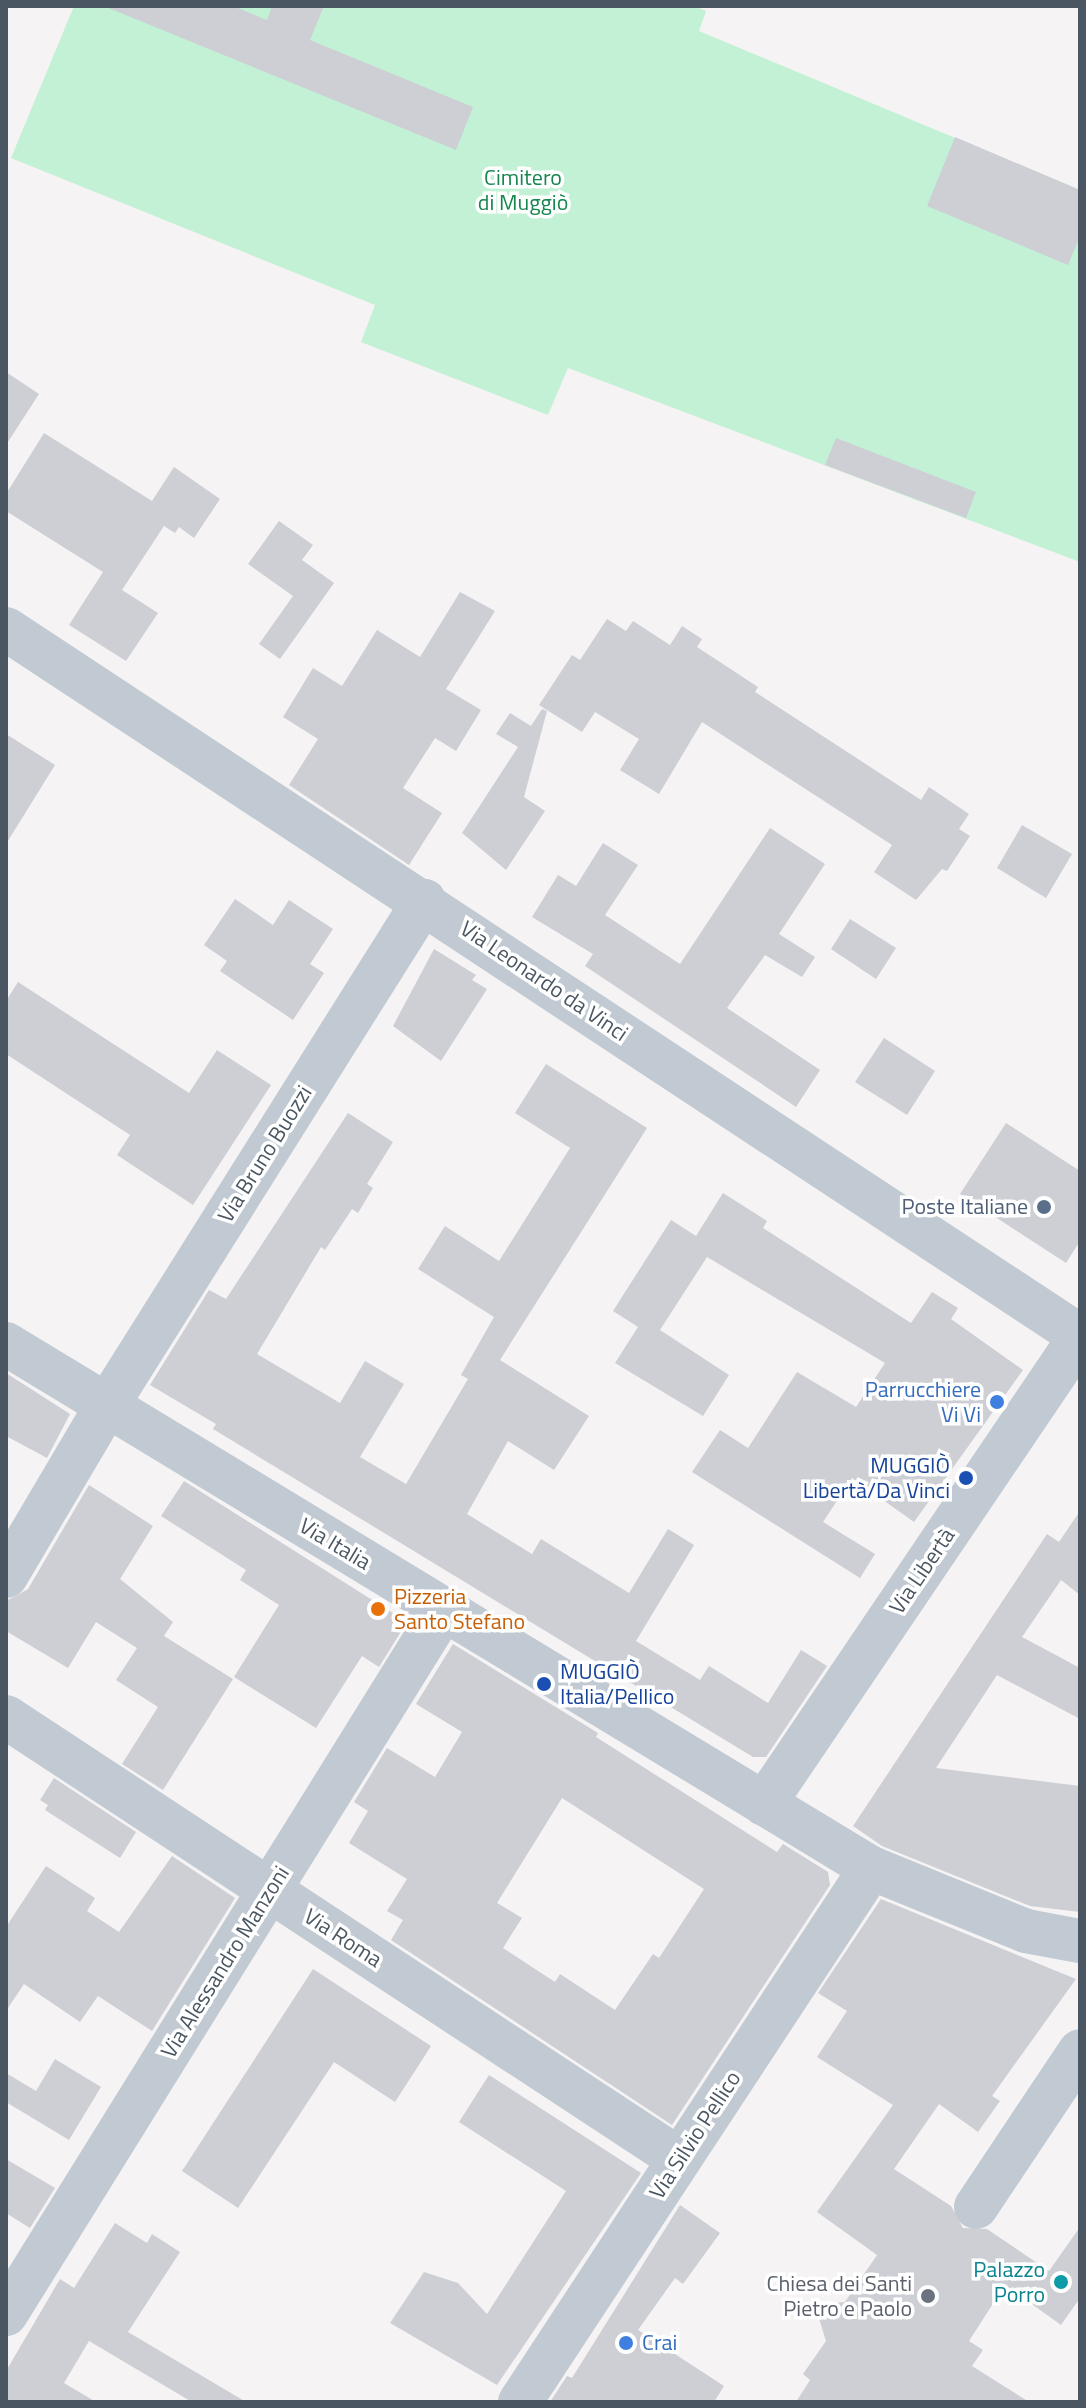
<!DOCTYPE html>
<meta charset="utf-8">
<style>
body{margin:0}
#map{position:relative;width:1086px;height:2408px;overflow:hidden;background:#f5f3f3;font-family:"Titillium Web",sans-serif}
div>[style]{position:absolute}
.green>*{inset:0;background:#c3f1d5}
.building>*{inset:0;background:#cdcfd5}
.minor>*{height:44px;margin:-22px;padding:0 22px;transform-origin:22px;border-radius:22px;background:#c1cad2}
.dots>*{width:22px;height:22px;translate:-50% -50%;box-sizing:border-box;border:4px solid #fff;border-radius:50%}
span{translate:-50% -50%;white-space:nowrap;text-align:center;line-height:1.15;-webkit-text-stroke:7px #fff;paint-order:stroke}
.park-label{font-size:22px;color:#17864f}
.street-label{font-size:22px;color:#4a5661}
.service-label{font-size:22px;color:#4e5e75}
.right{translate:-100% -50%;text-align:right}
.shop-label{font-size:22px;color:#366cbe}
.left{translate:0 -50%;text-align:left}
.transit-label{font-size:22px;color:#164399}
.food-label{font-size:22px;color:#c56008}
.culture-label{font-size:22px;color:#0d838f}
.worship-label{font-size:22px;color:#5b616d}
.frame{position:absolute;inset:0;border:8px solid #4a5661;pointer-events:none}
</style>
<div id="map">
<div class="green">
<div style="clip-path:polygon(74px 6px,694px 6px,706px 11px,699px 31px,1080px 190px,1080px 562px,568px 368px,548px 415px,361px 342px,375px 305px,11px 158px)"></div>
</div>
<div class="building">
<div style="clip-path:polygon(233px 6px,267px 20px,272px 6px,324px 6px,310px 40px,473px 107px,456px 150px,106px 7px)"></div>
<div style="clip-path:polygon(955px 137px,1080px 190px,1080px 236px,1068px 265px,927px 206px)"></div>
<div style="clip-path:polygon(6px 372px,39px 394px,6px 445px)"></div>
<div style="clip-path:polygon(44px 433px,152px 501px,174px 467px,220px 499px,194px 538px,179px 527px,175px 533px,164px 526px,122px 590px,158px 613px,126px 661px,69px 625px,103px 572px,6px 511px,6px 494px)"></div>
<div style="clip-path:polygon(836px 438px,976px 492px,966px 518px,825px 465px)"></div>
<div style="clip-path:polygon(279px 521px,313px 545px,302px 560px,334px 583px,280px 659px,259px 644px,293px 596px,248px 564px)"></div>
<div style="clip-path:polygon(460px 592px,495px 611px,446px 689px,481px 710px,456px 751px,435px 738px,403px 788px,442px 813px,409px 865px,289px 785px,318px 739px,283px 717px,313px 668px,342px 686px,377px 630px,420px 657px)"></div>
<div style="clip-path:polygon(607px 619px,626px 631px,633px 621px,670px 645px,682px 626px,702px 639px,697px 647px,758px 687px,755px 692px,921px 800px,929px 787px,969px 814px,959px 829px,970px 836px,947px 871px,942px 869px,916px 900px,874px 872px,892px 845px,702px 722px,659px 794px,620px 770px,639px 739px,595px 712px,582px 732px,539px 705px,572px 655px,580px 660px)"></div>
<div style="clip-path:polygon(542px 709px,547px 711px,524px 797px,545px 811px,506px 870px,462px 833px,518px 747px,496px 734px,510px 713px,531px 726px)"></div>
<div style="clip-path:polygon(6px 734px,55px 765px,6px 844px)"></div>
<div style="clip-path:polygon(1022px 825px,1072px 854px,1046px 898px,997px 868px)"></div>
<div style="clip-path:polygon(770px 828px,825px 864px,779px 934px,815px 957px,802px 977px,765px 955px,727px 1008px,820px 1070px,796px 1107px,585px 966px,593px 954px,532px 917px,558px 875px,576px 886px,603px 843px,638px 865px,605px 915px,680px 964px)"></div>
<div style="clip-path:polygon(235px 899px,273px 925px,289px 900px,333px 929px,310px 964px,324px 973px,293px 1020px,220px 971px,227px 961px,204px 945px)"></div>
<div style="clip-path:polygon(850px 919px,896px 948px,876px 979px,831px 949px)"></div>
<div style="clip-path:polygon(434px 949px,476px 975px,472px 980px,487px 989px,441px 1061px,393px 1026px)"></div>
<div style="clip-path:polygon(18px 982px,189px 1093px,217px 1050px,271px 1085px,193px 1205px,117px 1155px,130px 1135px,6px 1054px,6px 1001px)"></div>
<div style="clip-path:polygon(884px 1038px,935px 1071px,907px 1115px,855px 1082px)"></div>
<div style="clip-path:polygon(546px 1064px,647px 1128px,500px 1360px,589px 1416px,554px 1470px,508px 1441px,467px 1514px,532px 1554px,541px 1539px,629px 1593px,668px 1529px,694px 1545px,636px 1641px,700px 1680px,709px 1666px,768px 1703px,801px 1650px,827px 1666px,766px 1757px,753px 1757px,213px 1429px,216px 1424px,150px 1385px,209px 1290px,226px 1299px,348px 1113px,393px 1142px,367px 1184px,373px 1188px,358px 1213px,352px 1209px,325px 1250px,321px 1247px,257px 1354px,340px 1403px,365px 1361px,404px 1384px,360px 1457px,406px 1484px,468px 1379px,461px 1375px,494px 1317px,418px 1269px,445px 1226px,499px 1261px,570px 1148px,515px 1113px)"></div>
<div style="clip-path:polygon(1006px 1123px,1080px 1171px,1080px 1241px,1066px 1263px,960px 1194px)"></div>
<div style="clip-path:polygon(723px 1193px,767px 1221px,763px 1228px,911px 1323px,932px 1292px,958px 1308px,951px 1319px,1023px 1370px,914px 1522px,852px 1478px,823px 1522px,875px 1554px,860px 1578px,692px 1472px,720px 1430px,748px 1448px,797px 1372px,856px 1407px,885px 1363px,707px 1257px,660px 1330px,729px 1375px,703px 1416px,615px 1363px,638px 1327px,613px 1311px,671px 1220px,696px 1236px)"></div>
<div style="clip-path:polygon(6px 1373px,70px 1414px,47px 1458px,6px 1436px)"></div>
<div style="clip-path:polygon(184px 1481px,407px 1622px,379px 1667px,362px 1656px,316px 1728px,234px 1677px,279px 1605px,240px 1580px,246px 1570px,161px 1516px)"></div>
<div style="clip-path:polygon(89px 1485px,153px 1526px,120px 1579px,173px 1622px,164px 1636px,233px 1679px,163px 1790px,122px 1764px,158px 1707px,116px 1680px,137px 1648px,96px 1622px,68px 1668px,6px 1631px,6px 1601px,28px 1589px)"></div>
<div style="clip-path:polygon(1080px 1511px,1080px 1595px,1061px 1580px,1022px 1637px,1080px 1668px,1080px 1719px,997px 1675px,936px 1768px,1080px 1786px,1080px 1912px,1030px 1906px,882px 1846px,853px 1826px,1047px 1534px,1059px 1542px)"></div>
<div style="clip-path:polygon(evenodd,453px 1644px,598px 1733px,596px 1737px,777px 1852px,783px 1844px,828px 1872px,830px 1885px,672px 2125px,391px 1940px,403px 1920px,387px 1911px,407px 1879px,349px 1843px,368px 1811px,354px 1802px,387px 1748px,435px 1777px,462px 1732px,416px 1704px,453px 1644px,562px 1798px,704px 1889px,659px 1958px,653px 1954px,615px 2010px,560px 1974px,555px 1982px,503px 1948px,522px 1918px,497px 1903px,562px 1798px)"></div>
<div style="clip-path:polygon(54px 1778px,136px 1832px,120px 1858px,45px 1810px,48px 1805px,40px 1800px)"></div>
<div style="clip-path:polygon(172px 1856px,235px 1898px,152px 2031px,98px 1996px,80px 2022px,24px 1984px,6px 2011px,6px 1927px,46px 1866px,95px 1898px,87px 1911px,119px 1932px)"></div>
<div style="clip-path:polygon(881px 1899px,1076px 1979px,992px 2096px,1000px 2101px,978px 2132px,939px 2104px,894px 2169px,951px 2206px,963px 2228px,987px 2229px,1049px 2271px,1080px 2227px,1080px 2298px,1061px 2325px,1005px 2285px,969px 2341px,983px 2350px,972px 2366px,1029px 2402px,796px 2402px,810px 2380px,803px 2374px,826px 2341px,817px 2312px,822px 2304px,845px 2302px,877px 2255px,817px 2212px,893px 2105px,817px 2057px,847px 2011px,818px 1993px)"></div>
<div style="clip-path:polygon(313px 1969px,431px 2046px,395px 2102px,334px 2062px,238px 2208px,182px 2171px)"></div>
<div style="clip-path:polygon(55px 2059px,101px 2087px,69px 2140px,6px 2102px,6px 2073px,36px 2091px)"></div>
<div style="clip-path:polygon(489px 2075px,641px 2173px,497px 2385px,390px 2323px,424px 2272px,458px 2283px,487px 2314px,566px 2191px,459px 2122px)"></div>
<div style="clip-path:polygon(6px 2159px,55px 2188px,30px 2228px,6px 2213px)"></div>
<div style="clip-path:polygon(680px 2205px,720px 2233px,683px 2284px,675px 2278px,638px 2330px,724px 2386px,714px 2402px,550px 2402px,567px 2376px,572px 2378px)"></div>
<div style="clip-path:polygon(115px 2223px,147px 2243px,152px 2234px,180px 2252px,128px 2332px,246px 2402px,192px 2402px,89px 2341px,64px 2383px,96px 2402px,6px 2402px,6px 2371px,60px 2279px,74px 2288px)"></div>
</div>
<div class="minor">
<div style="left:6px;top:629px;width:1286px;rotate:33.36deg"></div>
<div style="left:6px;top:1344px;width:1011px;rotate:31.21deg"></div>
<div style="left:871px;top:1868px;width:167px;rotate:22.1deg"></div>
<div style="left:1026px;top:1931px;width:55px;rotate:10.5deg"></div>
<div style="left:6px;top:1576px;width:196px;rotate:-59.4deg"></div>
<div style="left:106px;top:1407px;width:598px;rotate:-57.85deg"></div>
<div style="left:6px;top:1717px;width:805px;rotate:33.3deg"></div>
<div style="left:764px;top:1804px;width:564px;rotate:-55.92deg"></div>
<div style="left:976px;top:2207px;width:187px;rotate:-56.3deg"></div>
<div style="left:6px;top:2314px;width:830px;rotate:-58.15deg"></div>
<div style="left:520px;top:2402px;width:639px;rotate:-56.68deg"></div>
</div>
<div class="dots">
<div style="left:1044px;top:1207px;background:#5c6f8a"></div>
<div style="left:997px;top:1402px;background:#3f7fe0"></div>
<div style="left:966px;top:1478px;background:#1a4fb4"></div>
<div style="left:378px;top:1609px;background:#e8710a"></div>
<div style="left:544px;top:1684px;background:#1a4fb4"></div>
<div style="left:1061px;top:2282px;background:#0f9aa8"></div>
<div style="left:928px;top:2296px;background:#6b7280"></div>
<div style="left:626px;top:2343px;background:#3f7fe0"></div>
</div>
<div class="park-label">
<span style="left:523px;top:190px">Cimitero<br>di Muggiò</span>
</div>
<div class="street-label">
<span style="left:544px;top:981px;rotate:34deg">Via Leonardo da Vinci</span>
<span style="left:265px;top:1154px;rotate:-58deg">Via Bruno Buozzi</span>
<span style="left:335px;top:1544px;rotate:31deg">Via Italia</span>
<span style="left:922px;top:1571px;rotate:-56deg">Via Libertà</span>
<span style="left:343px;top:1938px;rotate:33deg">Via Roma</span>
<span style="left:225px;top:1962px;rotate:-58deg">Via Alessandro Manzoni</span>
<span style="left:695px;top:2135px;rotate:-57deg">Via Silvio Pellico</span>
</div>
<div class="service-label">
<span class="right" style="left:1028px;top:1207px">Poste Italiane</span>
</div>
<div class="shop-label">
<span class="right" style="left:981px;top:1402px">Parrucchiere<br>Vi Vi</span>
<span class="left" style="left:642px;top:2343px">Crai</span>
</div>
<div class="transit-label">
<span class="right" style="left:950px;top:1478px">MUGGIÒ<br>Libertà/Da Vinci</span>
<span class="left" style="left:560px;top:1684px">MUGGIÒ<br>Italia/Pellico</span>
</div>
<div class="food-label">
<span class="left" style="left:394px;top:1609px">Pizzeria<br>Santo Stefano</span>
</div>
<div class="culture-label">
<span class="right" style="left:1045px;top:2282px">Palazzo<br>Porro</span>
</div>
<div class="worship-label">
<span class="right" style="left:912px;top:2296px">Chiesa dei Santi<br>Pietro e Paolo</span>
</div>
<div class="frame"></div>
</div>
